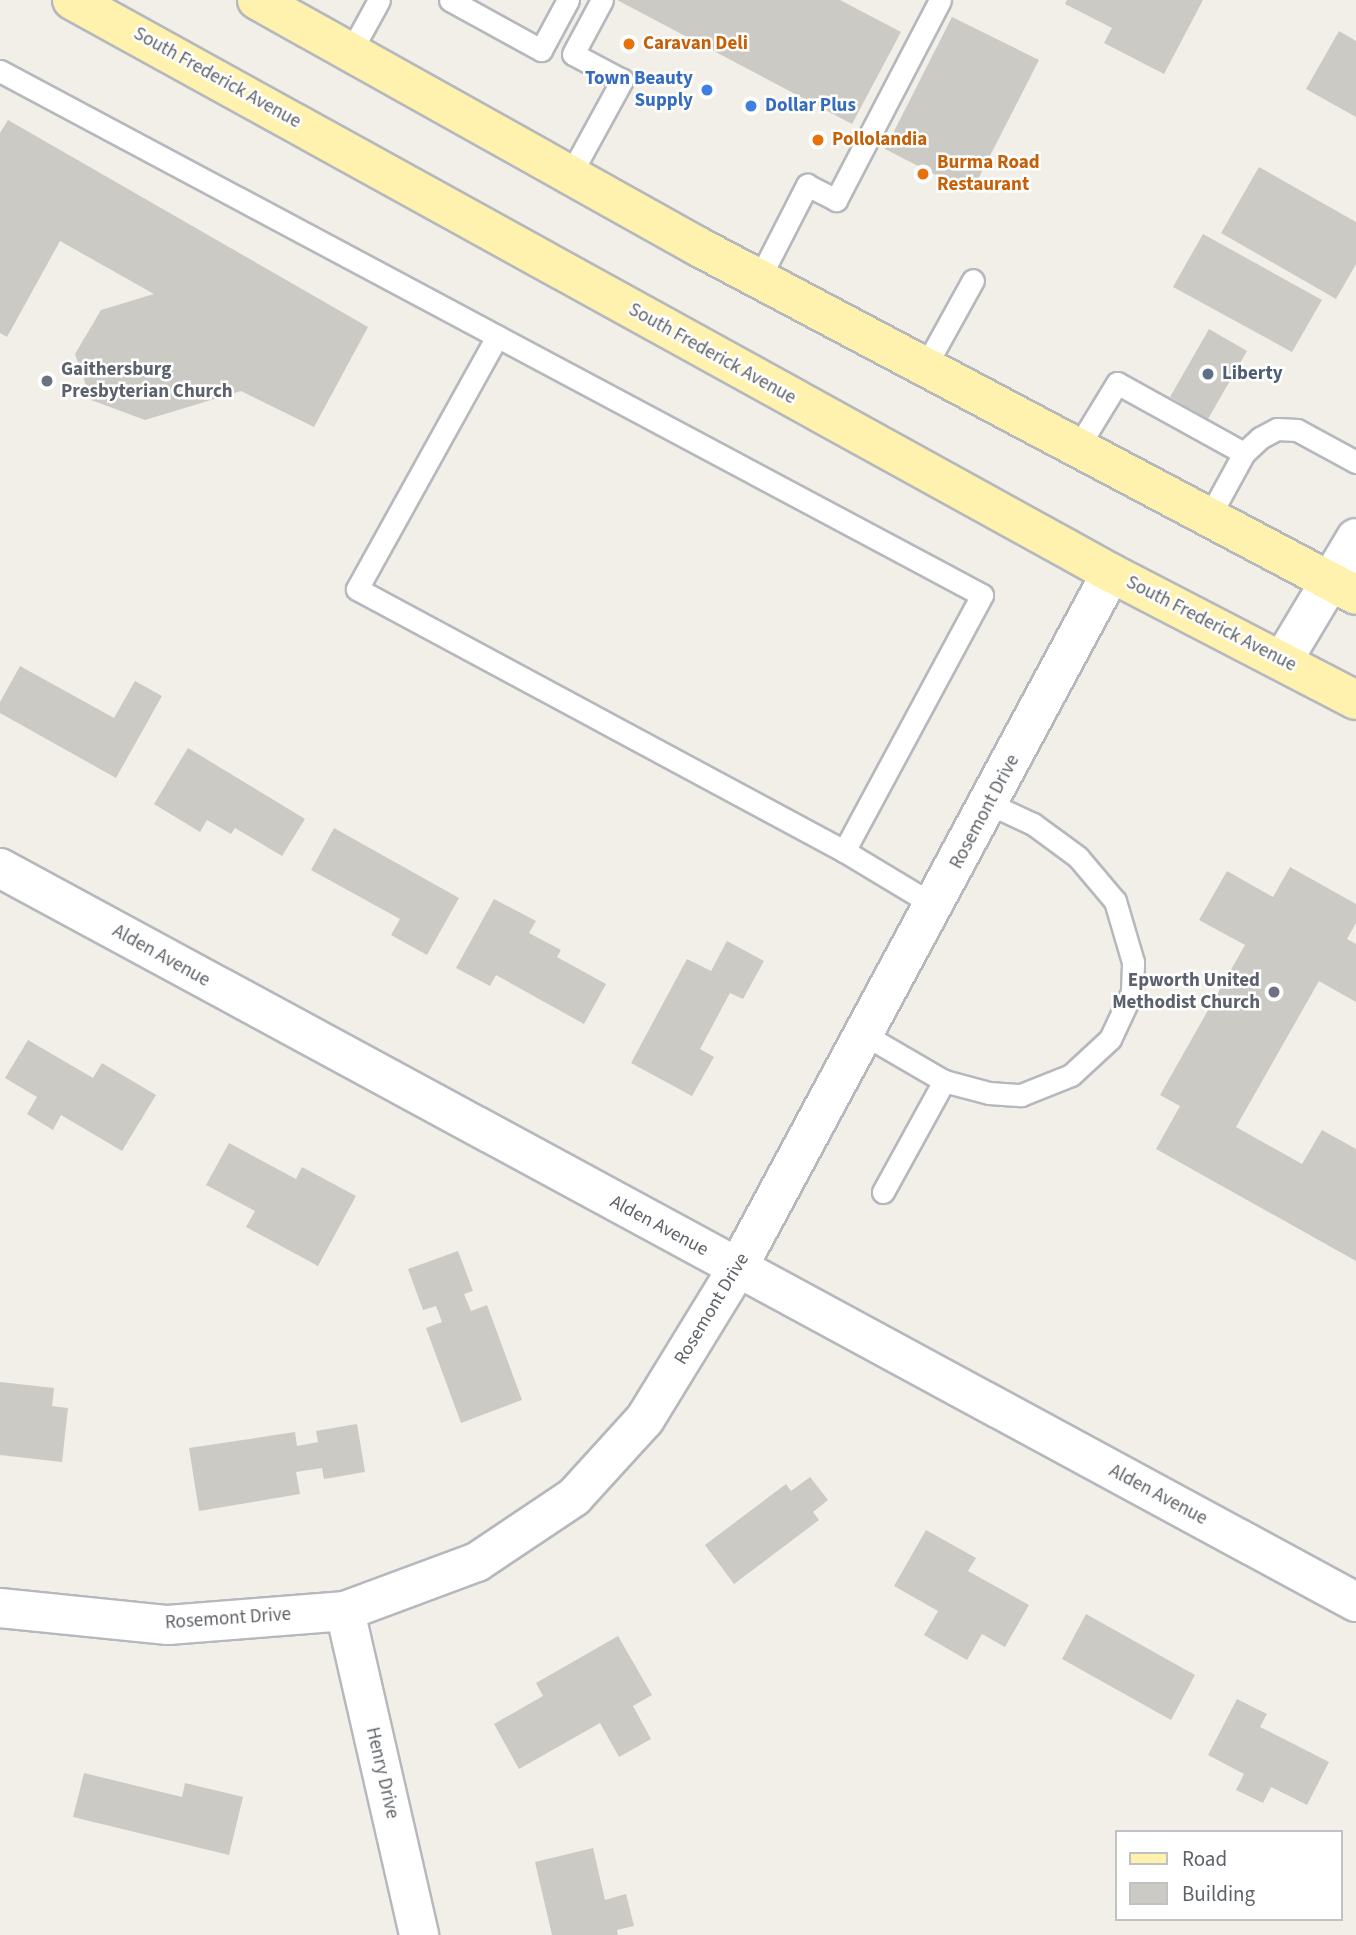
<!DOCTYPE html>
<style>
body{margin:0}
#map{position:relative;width:1356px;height:1935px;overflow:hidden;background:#f1efe8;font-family:"Source Sans 3",sans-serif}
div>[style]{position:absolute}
.building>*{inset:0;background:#cccac5}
.roads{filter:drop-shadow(2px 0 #b5b8bc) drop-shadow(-2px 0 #b5b8bc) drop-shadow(0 2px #b5b8bc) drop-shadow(0 -2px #b5b8bc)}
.lane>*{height:21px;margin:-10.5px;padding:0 10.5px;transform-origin:10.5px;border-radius:10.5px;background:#fff}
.street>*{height:38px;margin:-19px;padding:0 19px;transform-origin:19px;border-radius:19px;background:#fff}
.primary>*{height:38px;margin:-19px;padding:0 19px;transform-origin:19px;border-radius:19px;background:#fff2af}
.dots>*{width:19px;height:19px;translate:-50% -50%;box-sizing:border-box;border:4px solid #fff;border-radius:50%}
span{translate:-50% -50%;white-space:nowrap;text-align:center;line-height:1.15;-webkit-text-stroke:5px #fff;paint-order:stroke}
.food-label{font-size:19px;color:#c56008;font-weight:700}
.left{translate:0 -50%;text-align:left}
.street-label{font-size:19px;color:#5f6368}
.shop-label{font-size:19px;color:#366cbe;font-weight:700}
.right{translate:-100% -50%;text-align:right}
.worship-label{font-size:19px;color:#5b616d;font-weight:700}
.service-label{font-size:19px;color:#4e5e75;font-weight:700}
.legend{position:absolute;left:1115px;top:1830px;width:228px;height:91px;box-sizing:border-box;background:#fff;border:2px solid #bfc1c3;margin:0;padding:9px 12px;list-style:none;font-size:21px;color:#5f6368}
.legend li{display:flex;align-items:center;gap:14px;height:35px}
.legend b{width:35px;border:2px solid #bfc1c3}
</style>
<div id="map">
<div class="building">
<div style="clip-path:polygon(617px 0,840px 0,901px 32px,852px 124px)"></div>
<div style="clip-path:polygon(1067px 0,1203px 0,1164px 74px,1104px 43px,1112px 28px,1065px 4px)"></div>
<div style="clip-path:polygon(952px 17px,1039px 60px,971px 193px,885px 149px)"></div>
<div style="clip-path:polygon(1339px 31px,1356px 41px,1356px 117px,1306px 89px)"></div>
<div style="clip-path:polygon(8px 120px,368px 327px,314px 427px,241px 391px,145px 420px,91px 400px,75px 354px,101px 310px,154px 294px,60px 241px,7px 337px,0 333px,0 133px)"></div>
<div style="clip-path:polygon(1259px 167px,1356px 222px,1356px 264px,1336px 299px,1221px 233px)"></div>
<div style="clip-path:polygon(1203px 234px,1322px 300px,1292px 352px,1173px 287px)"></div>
<div style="clip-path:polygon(1209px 329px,1247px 351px,1208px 419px,1170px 397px)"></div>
<div style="clip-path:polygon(20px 666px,114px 718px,135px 681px,162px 696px,116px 778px,0 713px,0 702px)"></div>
<div style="clip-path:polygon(188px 748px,305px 819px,282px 856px,235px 828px,231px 834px,207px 820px,200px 832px,154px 804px)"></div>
<div style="clip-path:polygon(334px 828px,459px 898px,427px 955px,391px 935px,400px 919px,311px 870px)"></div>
<div style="clip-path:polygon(1290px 867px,1356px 904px,1356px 923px,1347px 939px,1356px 944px,1356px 1002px,1319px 981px,1236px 1127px,1302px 1164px,1322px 1130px,1356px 1149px,1356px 1261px,1156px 1149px,1180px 1106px,1160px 1095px,1245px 945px,1199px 920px,1227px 871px,1273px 897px)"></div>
<div style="clip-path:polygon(494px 899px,536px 921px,529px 933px,561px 950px,557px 957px,606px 984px,584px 1024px,496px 975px,490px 986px,456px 968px)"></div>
<div style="clip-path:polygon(727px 941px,764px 961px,743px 999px,730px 993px,700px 1049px,714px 1057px,692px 1096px,631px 1063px,687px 959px,711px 971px)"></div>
<div style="clip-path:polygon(28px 1040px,93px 1078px,102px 1063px,156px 1095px,122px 1151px,61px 1115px,53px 1130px,27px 1114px,37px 1097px,5px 1078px)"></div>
<div style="clip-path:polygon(229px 1143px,296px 1179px,302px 1167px,356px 1196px,318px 1266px,246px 1227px,255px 1211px,206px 1185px)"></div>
<div style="clip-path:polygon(458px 1251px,473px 1291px,464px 1294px,471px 1311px,487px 1305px,522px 1400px,461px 1423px,426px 1328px,442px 1322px,436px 1306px,423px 1310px,408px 1269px)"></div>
<div style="clip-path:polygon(0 1382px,54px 1388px,52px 1406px,68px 1408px,62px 1462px,0 1455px)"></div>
<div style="clip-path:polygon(357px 1424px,365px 1472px,324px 1479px,322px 1468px,296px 1472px,300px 1494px,199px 1511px,189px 1448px,295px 1432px,297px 1446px,318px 1442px,316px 1431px)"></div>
<div style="clip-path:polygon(810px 1477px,828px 1500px,813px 1512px,819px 1520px,734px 1584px,705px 1545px,786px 1484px,791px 1491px)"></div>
<div style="clip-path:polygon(926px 1530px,976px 1558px,968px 1571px,1029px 1605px,1005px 1647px,982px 1634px,967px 1660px,924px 1635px,938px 1611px,894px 1586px)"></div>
<div style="clip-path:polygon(1086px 1614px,1195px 1675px,1171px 1720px,1062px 1659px)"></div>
<div style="clip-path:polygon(618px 1636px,652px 1695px,633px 1706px,651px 1739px,619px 1757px,600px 1723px,519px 1769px,494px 1724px,543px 1696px,536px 1683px)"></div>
<div style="clip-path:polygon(1237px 1699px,1267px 1714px,1260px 1727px,1329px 1762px,1307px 1805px,1271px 1787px,1263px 1803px,1236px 1790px,1244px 1774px,1208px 1755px)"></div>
<div style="clip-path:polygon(84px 1773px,182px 1797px,185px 1783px,243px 1797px,229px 1855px,73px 1817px)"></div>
<div style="clip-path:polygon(593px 1848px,605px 1900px,626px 1894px,634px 1926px,617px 1930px,618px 1935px,552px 1935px,535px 1862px)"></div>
</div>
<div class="roads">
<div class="lane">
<div style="left:450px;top:0;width:104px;rotate:28.8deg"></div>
<div style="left:541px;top:50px;width:57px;rotate:-61.6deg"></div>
<div style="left:350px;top:53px;width:60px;rotate:-61.3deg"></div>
<div style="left:0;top:71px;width:1113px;rotate:28.08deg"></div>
<div style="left:982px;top:595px;width:291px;rotate:118.3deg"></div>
<div style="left:844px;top:851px;width:553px;rotate:-151.72deg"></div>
<div style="left:357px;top:589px;width:289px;rotate:-61deg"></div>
<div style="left:569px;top:177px;width:111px;rotate:-61.3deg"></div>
<div style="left:622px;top:80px;width:55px;rotate:-152deg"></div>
<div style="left:573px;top:54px;width:61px;rotate:-61.8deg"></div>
<div style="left:759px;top:279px;width:106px;rotate:-62.9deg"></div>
<div style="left:807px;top:185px;width:33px;rotate:27deg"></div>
<div style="left:836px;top:200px;width:225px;rotate:-62.5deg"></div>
<div style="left:925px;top:367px;width:99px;rotate:-61.1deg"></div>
<div style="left:1078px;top:447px;width:75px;rotate:-58.6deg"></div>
<div style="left:1117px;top:383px;width:145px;rotate:28.9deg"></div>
<div style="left:1209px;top:517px;width:73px;rotate:-61.3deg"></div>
<div style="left:1244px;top:453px;width:22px;rotate:-43deg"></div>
<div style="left:1260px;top:438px;width:19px;rotate:-28deg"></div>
<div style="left:1277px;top:429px;width:20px;rotate:3deg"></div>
<div style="left:1297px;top:430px;width:67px;rotate:28.5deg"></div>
<div style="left:844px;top:851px;width:105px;rotate:31deg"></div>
<div style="left:865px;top:1035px;width:91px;rotate:30.2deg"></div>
<div style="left:944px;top:1081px;width:47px;rotate:14.9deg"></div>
<div style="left:989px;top:1093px;width:32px;rotate:4deg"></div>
<div style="left:1021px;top:1095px;width:54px;rotate:-21.8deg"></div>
<div style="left:1071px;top:1075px;width:53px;rotate:-42.7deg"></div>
<div style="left:1110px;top:1039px;width:52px;rotate:-64.9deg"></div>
<div style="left:1132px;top:992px;width:30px;rotate:-88deg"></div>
<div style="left:1133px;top:962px;width:64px;rotate:-106.4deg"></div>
<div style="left:1115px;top:901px;width:57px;rotate:-130.1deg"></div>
<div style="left:1078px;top:857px;width:56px;rotate:-143.7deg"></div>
<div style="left:1033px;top:824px;width:47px;rotate:-155.1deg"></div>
<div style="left:883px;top:1192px;width:127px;rotate:-61.2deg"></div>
</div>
<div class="street">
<div style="left:1283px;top:660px;width:142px;rotate:-59.1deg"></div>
<div style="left:0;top:868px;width:1542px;rotate:28.43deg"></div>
<div style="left:0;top:1608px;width:169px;rotate:5.8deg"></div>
<div style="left:168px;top:1625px;width:178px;rotate:-4.5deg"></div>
<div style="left:345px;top:1611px;width:141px;rotate:-20.4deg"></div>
<div style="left:477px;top:1562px;width:117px;rotate:-33.8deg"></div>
<div style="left:574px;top:1497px;width:105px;rotate:-47.7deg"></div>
<div style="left:645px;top:1419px;width:176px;rotate:-58.5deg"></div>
<div style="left:737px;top:1269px;width:790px;rotate:-61.75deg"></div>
<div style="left:345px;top:1611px;width:332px;rotate:77.1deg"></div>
</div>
<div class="primary">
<div style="left:72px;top:0;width:1187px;rotate:28.88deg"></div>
<div style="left:1111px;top:573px;width:276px;rotate:27.4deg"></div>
<div style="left:257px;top:0;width:506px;rotate:29.2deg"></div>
<div style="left:699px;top:247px;width:743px;rotate:27.91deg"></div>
</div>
</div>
<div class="dots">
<div style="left:629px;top:44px;background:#e8710a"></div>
<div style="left:707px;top:90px;background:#3f7fe0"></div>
<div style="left:751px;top:106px;background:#3f7fe0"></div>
<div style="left:818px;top:140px;background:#e8710a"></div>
<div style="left:923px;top:174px;background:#e8710a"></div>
<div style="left:1208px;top:374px;background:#5c6f8a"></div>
<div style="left:47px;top:381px;background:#6b7280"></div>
<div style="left:1274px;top:992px;background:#6b7280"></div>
</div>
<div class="food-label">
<span class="left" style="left:643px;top:44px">Caravan Deli</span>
<span class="left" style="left:832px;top:140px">Pollolandia</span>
<span class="left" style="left:937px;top:174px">Burma Road<br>Restaurant</span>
</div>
<div class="street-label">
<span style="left:217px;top:78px;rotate:29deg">South Frederick Avenue</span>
<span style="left:712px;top:354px;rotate:29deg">South Frederick Avenue</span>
<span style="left:1211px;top:624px;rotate:27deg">South Frederick Avenue</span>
<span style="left:985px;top:812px;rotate:-62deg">Rosemont Drive</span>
<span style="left:161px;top:956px;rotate:29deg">Alden Avenue</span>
<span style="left:659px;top:1226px;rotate:28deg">Alden Avenue</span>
<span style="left:712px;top:1309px;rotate:-59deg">Rosemont Drive</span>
<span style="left:1158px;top:1495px;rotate:28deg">Alden Avenue</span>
<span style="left:228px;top:1619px;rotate:-4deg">Rosemont Drive</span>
<span style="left:382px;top:1773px;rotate:77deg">Henry Drive</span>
</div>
<div class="shop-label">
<span class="right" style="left:693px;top:90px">Town Beauty<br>Supply</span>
<span class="left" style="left:765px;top:106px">Dollar Plus</span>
</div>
<div class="worship-label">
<span class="left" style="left:61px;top:381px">Gaithersburg<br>Presbyterian Church</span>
<span class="right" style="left:1260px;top:992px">Epworth United<br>Methodist Church</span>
</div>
<div class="service-label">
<span class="left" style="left:1222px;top:374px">Liberty</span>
</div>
<ul class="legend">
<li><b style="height:9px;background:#fff2af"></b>Road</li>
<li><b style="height:19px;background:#cccac5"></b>Building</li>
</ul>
</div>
